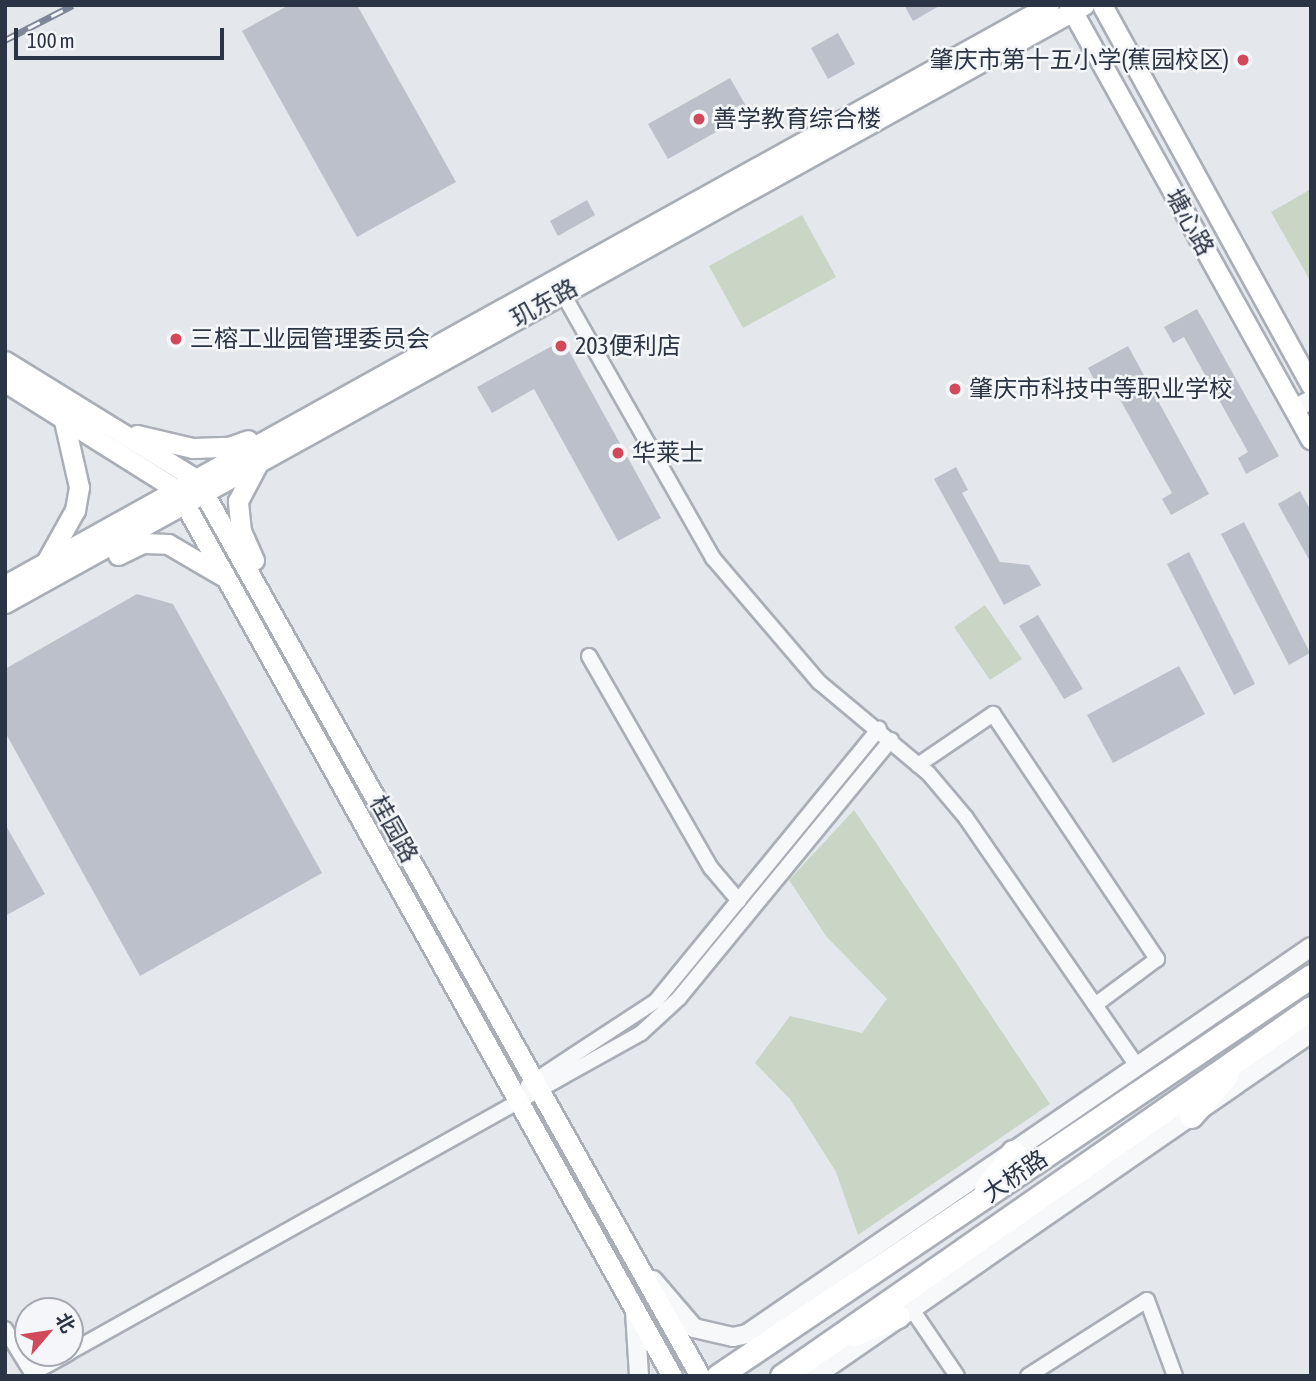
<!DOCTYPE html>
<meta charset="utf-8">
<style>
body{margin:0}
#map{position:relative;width:1316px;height:1381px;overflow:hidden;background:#e4e7ec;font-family:"Asap Condensed","Noto Sans SC",sans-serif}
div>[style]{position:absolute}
.green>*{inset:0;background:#c9d6c5}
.building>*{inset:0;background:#bbc0ca}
.roads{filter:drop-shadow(2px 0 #a9aeb7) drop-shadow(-2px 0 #a9aeb7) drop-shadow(0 2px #a9aeb7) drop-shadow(0 -2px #a9aeb7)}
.minor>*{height:14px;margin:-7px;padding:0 7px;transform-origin:7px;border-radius:7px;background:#f7f8fa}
.tertiary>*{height:18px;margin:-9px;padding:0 9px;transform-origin:9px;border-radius:9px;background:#f7f8fa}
.secondary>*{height:19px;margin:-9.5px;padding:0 9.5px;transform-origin:9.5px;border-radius:9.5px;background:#fff}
.primary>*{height:23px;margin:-11.5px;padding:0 11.5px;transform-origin:11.5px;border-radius:11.5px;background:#fff}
.rail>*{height:7px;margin-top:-3.5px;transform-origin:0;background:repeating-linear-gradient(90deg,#f4f6f9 0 13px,#7d8696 0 26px);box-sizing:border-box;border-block:2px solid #7d8696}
.dots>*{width:19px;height:19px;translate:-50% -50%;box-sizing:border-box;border:4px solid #f4f6f9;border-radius:50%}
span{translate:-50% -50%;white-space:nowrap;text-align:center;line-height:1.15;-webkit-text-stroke:5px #f4f6f9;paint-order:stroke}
.poi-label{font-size:24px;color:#2b3445}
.right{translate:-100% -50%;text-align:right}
.left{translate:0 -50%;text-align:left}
.street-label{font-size:24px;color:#2b3445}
.frame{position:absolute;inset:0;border:7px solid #2b3445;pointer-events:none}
.north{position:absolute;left:14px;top:1297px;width:70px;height:70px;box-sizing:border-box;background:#f4f6f9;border:2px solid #a4a8b1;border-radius:50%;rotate:61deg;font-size:19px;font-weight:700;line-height:28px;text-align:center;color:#2b3445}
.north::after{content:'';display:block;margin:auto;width:24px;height:32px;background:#d1495b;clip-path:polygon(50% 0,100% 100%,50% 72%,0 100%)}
.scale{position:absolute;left:14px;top:28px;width:210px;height:32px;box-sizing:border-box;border:4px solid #2b3445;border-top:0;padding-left:9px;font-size:21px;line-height:24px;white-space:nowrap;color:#2b3445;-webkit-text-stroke:5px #f4f6f9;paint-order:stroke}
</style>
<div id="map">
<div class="green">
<div style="clip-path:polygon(1311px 189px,1311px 282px,1271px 212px)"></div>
<div style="clip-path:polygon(802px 215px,836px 277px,743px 328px,709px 266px)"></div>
<div style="clip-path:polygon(985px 605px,1022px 659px,990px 680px,954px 627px)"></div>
<div style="clip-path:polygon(854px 810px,1050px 1104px,858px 1235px,836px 1172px,790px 1099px,755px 1063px,790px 1016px,862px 1033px,887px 999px,826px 936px,789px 880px)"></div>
</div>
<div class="building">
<div style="clip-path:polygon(289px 5px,357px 5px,456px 182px,357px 237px,242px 31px)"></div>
<div style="clip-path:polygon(904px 5px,941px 5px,913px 21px)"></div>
<div style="clip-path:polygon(838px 33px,855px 64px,828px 79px,811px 48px)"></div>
<div style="clip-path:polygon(730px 78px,750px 113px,668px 159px,648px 124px)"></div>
<div style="clip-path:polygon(587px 200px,595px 215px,558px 236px,550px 221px)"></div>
<div style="clip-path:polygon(1197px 309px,1279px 456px,1246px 474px,1238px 458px,1248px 452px,1184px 337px,1173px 343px,1164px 327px)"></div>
<div style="clip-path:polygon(563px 340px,661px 518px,618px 541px,534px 389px,492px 413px,477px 387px)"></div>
<div style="clip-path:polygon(1128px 346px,1209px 494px,1171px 515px,1162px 499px,1172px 493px,1108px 378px,1097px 385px,1088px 368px)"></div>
<div style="clip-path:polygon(956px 467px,968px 490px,962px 493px,1000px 562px,1029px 565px,1041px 585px,1004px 605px,934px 479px)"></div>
<div style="clip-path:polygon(1300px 491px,1311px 511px,1311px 563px,1278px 504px)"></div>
<div style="clip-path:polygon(1244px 522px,1310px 653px,1289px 665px,1221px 534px)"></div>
<div style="clip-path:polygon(1189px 552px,1255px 684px,1234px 695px,1167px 564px)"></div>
<div style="clip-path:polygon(137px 594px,173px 604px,322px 873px,140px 976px,5px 732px,5px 669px)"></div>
<div style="clip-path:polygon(1038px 615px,1083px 689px,1064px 699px,1019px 626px)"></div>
<div style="clip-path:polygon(1179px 666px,1205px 714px,1113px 763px,1087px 715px)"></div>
<div style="clip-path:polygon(5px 824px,45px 894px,5px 916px)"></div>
</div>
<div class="roads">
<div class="minor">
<div style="left:559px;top:287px;width:312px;rotate:60.4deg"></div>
<div style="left:713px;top:558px;width:163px;rotate:49.5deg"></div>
<div style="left:819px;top:682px;width:143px;rotate:39.9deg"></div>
<div style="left:929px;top:774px;width:57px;rotate:49.9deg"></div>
<div style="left:966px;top:818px;width:301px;rotate:55.4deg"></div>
<div style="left:589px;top:656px;width:245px;rotate:60.1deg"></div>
<div style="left:711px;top:868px;width:43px;rotate:49.7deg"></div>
<div style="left:918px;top:765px;width:91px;rotate:-34.2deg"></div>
<div style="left:993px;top:714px;width:295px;rotate:56.2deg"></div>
<div style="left:1157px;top:959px;width:77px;rotate:143.4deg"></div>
<div style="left:528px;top:1085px;width:153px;rotate:-33.3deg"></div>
<div style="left:656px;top:1001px;width:352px;rotate:-50.7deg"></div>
<div style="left:911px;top:1308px;width:82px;rotate:55.9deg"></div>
<div style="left:5px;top:1329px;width:55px;rotate:58.3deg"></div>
<div style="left:70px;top:1352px;width:654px;rotate:-29.19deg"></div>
<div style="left:641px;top:1033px;width:52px;rotate:-42.6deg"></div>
<div style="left:679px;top:998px;width:334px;rotate:-50.6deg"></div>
<div style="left:33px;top:1373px;width:41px;rotate:-29.1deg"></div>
<div style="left:1028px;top:1376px;width:141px;rotate:-32.6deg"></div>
<div style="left:1147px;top:1300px;width:81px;rotate:69.8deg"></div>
</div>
<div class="tertiary">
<div style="left:1294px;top:409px;width:19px;rotate:-28deg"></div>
<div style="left:653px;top:1280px;width:63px;rotate:49.5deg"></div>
<div style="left:694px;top:1328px;width:40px;rotate:13deg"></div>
<div style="left:733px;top:1337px;width:14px;rotate:-12deg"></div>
<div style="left:747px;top:1334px;width:684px;rotate:-34.46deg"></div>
<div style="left:635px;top:1312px;width:64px;rotate:86.4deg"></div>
<div style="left:815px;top:1376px;width:603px;rotate:-34.67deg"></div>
</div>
<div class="secondary">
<div style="left:1069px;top:5px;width:497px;rotate:60.9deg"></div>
<div style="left:1102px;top:5px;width:434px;rotate:61.2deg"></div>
<div style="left:5px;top:361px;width:225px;rotate:31.7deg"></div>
<div style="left:196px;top:479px;width:1029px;rotate:60.67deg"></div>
<div style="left:5px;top:382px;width:203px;rotate:32.1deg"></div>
<div style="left:177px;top:490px;width:1015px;rotate:60.81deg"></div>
<div style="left:137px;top:435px;width:57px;rotate:13.1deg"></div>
<div style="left:193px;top:448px;width:36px;rotate:-2deg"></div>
<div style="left:229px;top:447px;width:20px;rotate:-20deg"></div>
<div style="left:118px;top:555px;width:28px;rotate:-26deg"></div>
<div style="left:143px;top:543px;width:25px;rotate:2deg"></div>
<div style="left:168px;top:544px;width:64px;rotate:30.2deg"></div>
<div style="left:254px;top:560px;width:32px;rotate:-114deg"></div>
<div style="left:241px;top:531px;width:30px;rotate:-96deg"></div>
<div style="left:238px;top:501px;width:41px;rotate:-62.2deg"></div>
<div style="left:46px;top:562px;width:60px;rotate:-60.9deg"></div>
<div style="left:75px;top:510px;width:23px;rotate:-80deg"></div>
<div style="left:79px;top:487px;width:68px;rotate:-102.8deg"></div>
<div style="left:5px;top:585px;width:1194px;rotate:-29.05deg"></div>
<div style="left:5px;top:603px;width:1234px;rotate:-29deg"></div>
</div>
<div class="primary">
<div style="left:1191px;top:1116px;width:53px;rotate:-48.8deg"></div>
<div style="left:986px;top:1189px;width:46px;rotate:-53.9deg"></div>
<div style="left:853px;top:1334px;width:48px;rotate:-21.8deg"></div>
<div style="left:718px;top:1376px;width:715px;rotate:-34deg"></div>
<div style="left:782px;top:1376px;width:644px;rotate:-34.82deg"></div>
</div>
</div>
<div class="rail">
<div style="left:5px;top:40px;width:76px;rotate:-27.2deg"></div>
</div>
<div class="dots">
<div style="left:1243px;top:60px;background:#d1495b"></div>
<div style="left:699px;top:119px;background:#d1495b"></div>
<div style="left:176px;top:339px;background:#d1495b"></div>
<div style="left:561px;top:346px;background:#d1495b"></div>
<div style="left:955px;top:389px;background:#d1495b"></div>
<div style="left:618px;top:453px;background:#d1495b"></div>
</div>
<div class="poi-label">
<span class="right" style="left:1229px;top:60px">肇庆市第十五小学(蕉园校区)</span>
<span class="left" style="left:713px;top:119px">善学教育综合楼</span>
<span class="left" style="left:190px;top:339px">三榕工业园管理委员会</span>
<span class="left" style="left:575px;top:346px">203便利店</span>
<span class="left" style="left:969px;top:389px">肇庆市科技中等职业学校</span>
<span class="left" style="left:632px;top:453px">华莱士</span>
</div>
<div class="street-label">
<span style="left:1190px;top:222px;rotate:61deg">塘心路</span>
<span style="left:544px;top:303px;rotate:-29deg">玑东路</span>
<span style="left:394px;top:829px;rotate:61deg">桂园路</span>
<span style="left:1015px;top:1176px;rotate:-34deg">大桥路</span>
</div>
<div class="frame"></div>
<div class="north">北</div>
<div class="scale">100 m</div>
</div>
